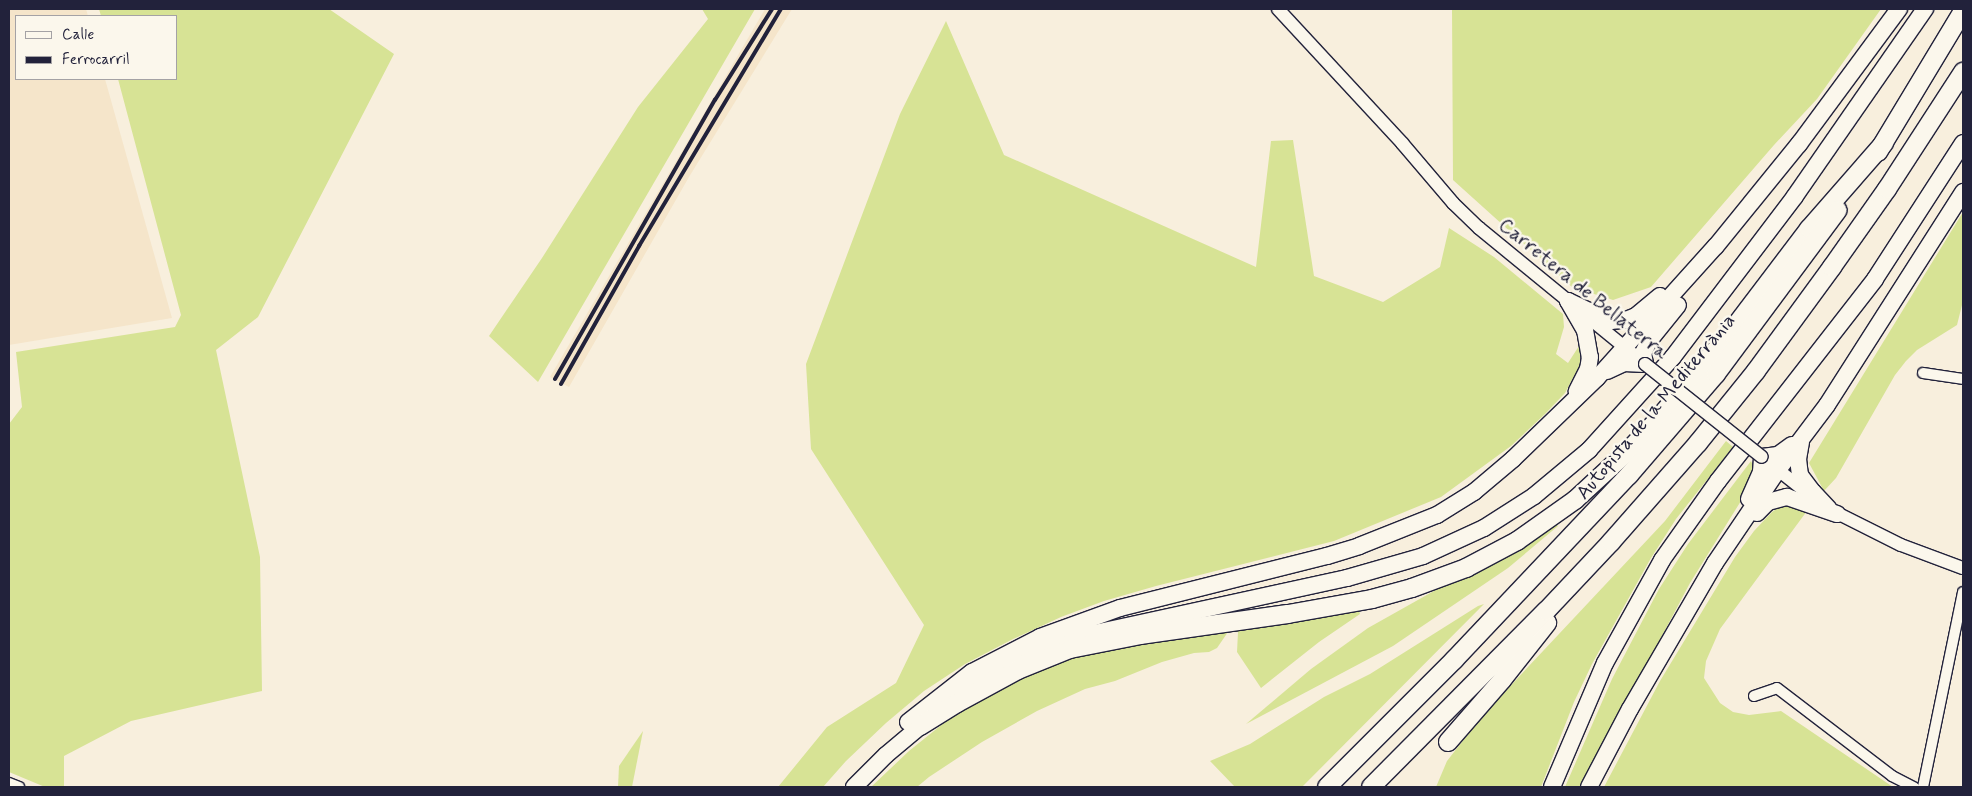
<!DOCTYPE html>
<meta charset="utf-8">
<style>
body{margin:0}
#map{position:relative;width:1972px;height:796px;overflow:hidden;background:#f8efdd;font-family:Mynerve,sans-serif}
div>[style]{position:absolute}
.built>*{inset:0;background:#f5e5ca}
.green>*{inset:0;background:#d7e395}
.roads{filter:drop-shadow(1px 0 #22223b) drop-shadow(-1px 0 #22223b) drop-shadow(0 1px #22223b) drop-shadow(0 -1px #22223b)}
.minor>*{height:10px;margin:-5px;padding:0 5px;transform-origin:5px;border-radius:5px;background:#fbf7ec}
.tertiary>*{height:12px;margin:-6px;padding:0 6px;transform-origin:6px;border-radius:6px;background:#fbf7ec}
.trunk>*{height:16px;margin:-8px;padding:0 8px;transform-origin:8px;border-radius:8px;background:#fbf7ec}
.motorway>*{height:18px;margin:-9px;padding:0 9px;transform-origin:9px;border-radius:9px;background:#fbf7ec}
.rail>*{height:4px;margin:-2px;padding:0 2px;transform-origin:2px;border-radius:2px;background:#22223b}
.bridges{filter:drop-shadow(1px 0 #22223b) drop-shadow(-1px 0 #22223b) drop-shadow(0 1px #22223b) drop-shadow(0 -1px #22223b)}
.tertiary-bridge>*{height:12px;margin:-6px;padding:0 6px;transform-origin:6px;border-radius:6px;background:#fbf7ec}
span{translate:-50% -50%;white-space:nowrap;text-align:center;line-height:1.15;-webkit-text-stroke:5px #fbf7ec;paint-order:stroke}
.street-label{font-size:20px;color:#22223b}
.frame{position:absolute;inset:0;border:10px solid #22223b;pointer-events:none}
.legend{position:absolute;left:15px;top:15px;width:162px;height:65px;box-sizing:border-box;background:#fbf7ec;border:1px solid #a4a2a5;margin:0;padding:6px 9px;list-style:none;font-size:15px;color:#22223b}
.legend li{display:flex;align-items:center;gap:10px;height:25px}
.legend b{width:25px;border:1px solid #a4a2a5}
</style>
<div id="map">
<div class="built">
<div style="clip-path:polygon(9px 9px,86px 9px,88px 16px,16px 16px,16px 79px,105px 79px,172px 318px,9px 345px)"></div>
<div style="clip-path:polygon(765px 9px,792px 9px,689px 177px,569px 387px,550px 377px)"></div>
</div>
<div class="green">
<div style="clip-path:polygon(99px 9px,329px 9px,394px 54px,258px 317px,216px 350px,260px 557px,262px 691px,131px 721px,64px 756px,64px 787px,45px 787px,9px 772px,9px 424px,22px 407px,16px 352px,175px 327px,181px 315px,118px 79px,176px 79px,176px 16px,101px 16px)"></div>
<div style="clip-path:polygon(702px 9px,755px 9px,538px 382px,489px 336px,542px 258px,638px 107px,708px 19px)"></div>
<div style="clip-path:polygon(1452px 9px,1881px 9px,1817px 99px,1774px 145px,1651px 287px,1613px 300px,1572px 287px,1453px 180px)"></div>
<div style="clip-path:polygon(946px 21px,1004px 155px,1256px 267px,1271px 141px,1293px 140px,1314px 276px,1383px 302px,1440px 267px,1449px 228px,1494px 257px,1563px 314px,1564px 327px,1556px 354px,1568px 363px,1579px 346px,1581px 363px,1565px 393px,1545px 414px,1511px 446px,1441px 497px,1334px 541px,1156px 586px,1104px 601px,1061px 617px,1013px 639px,965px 664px,924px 691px,886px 723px,846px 761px,823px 787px,778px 787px,827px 727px,896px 683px,924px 625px,811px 449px,806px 364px,900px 114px)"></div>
<div style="clip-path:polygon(1963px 212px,1963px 301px,1957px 325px,1917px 350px,1906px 361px,1895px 375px,1836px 478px,1824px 491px,1809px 463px)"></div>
<div style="clip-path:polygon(1726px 441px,1733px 447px,1676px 519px,1651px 558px,1592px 664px,1574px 702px,1541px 787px,1436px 787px,1447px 761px,1483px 715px,1665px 521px)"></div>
<div style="clip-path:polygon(1751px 461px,1754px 468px,1749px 488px,1690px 583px,1582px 787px,1565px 787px,1612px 679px,1659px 589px,1688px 544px)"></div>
<div style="clip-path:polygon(1781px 506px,1794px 507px,1807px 511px,1720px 629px,1706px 661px,1704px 678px,1720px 703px,1733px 712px,1749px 715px,1781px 711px,1893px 787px,1604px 787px,1660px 681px,1735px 557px,1754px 531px,1772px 512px)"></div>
<div style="clip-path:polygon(1555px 523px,1558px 526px,1508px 568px,1393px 646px,1246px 724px,1311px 669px,1368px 628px)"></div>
<div style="clip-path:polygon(1484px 604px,1302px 787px,1235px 787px,1210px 761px,1250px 744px,1324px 697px,1370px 674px,1478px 606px)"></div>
<div style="clip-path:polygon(1358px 608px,1360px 614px,1319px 642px,1261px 688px,1237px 652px,1238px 632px,1228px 632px,1217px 648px,1209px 652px,1194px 653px,1162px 662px,1115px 681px,1085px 689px,1037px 711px,982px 742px,929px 777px,917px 787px,871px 787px,909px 751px,965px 706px,998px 686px,1097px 646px)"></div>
<div style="clip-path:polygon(643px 731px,632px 787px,618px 787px,619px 766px)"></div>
</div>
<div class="roads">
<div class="minor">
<div style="left:1923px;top:373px;width:40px;rotate:8.5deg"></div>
<div style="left:1754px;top:696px;width:24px;rotate:-19deg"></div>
<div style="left:1777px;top:688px;width:145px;rotate:37.4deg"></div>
<div style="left:1892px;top:776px;width:25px;rotate:27deg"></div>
<div style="left:9px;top:783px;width:11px;rotate:22deg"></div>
<div style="left:1923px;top:787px;width:199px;rotate:-78.4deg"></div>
</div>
<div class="tertiary">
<div style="left:1278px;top:9px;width:183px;rotate:47.2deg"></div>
<div style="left:1402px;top:143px;width:79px;rotate:49.6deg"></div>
<div style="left:1453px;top:203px;width:36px;rotate:44deg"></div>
<div style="left:1479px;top:228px;width:215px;rotate:39.3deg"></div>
<div style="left:1772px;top:465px;width:50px;rotate:38.5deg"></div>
<div style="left:1829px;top:509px;width:80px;rotate:26.6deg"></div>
<div style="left:1901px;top:545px;width:66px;rotate:20.4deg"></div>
</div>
<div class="trunk">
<div style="left:1568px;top:301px;width:47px;rotate:25.5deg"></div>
<div style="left:1610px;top:321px;width:16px;rotate:-4deg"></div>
<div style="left:1626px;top:320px;width:11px;rotate:-22deg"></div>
<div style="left:1636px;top:316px;width:31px;rotate:-40deg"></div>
<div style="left:1568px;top:301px;width:34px;rotate:60deg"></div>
<div style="left:1585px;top:330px;width:27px;rotate:80deg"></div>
<div style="left:1590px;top:357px;width:12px;rotate:99deg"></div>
<div style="left:1588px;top:369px;width:25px;rotate:117deg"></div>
<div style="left:1607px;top:371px;width:19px;rotate:-25deg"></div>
<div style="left:1624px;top:363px;width:21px;rotate:3deg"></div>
<div style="left:1645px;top:364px;width:11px;rotate:-100deg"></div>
<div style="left:1643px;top:353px;width:13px;rotate:-63deg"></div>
<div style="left:1649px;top:341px;width:46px;rotate:-51.1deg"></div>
<div style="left:1801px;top:442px;width:17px;rotate:100deg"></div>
<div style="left:1798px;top:459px;width:16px;rotate:83deg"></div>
<div style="left:1800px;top:475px;width:21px;rotate:53deg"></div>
<div style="left:1813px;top:492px;width:23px;rotate:47deg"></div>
<div style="left:1749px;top:499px;width:30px;rotate:-66deg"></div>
<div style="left:1761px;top:472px;width:15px;rotate:-86deg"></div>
<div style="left:1762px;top:457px;width:16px;rotate:-7deg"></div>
<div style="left:1778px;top:455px;width:17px;rotate:-36deg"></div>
<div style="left:1757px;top:513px;width:16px;rotate:-45deg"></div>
<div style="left:1768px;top:502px;width:20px;rotate:-15deg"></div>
<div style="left:1787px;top:497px;width:53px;rotate:18.8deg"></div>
<div style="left:963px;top:693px;width:54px;rotate:-32.8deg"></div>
<div style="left:1008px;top:664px;width:78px;rotate:-21deg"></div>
<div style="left:1081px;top:636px;width:272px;rotate:-12.3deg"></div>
<div style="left:1347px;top:578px;width:79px;rotate:-16.1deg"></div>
<div style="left:1423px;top:556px;width:67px;rotate:-24.7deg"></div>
<div style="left:1484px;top:528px;width:59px;rotate:-32.6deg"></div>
<div style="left:1534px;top:496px;width:72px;rotate:-39.9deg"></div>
<div style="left:1589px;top:450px;width:125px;rotate:-47.9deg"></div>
<div style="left:1673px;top:357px;width:202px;rotate:-52.8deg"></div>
<div style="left:1795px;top:196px;width:228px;rotate:-55.2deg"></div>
<div style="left:908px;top:722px;width:81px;rotate:-38deg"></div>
<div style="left:972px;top:672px;width:76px;rotate:-27.2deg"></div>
<div style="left:1040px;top:637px;width:85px;rotate:-19.9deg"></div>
<div style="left:1120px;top:608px;width:213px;rotate:-14.1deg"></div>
<div style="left:1327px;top:556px;width:34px;rotate:-17deg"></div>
<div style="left:1359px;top:546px;width:84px;rotate:-21.7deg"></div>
<div style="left:1437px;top:515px;width:44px;rotate:-31.9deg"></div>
<div style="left:1474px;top:492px;width:51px;rotate:-40.2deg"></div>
<div style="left:1513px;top:459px;width:117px;rotate:-44deg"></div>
<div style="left:1597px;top:378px;width:178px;rotate:-48deg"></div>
<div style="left:1716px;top:246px;width:132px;rotate:-50.9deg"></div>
<div style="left:1799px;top:144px;width:168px;rotate:-53.5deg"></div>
<div style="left:854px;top:787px;width:45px;rotate:-45deg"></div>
<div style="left:886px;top:755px;width:57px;rotate:-40.1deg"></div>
<div style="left:1552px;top:787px;width:135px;rotate:-66.9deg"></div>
<div style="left:1605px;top:663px;width:118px;rotate:-61deg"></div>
<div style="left:1662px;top:560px;width:97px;rotate:-54.7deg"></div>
<div style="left:1718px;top:481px;width:256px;rotate:-52.1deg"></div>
<div style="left:1875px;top:279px;width:162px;rotate:-57.1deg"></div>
<div style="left:1589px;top:787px;width:88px;rotate:-62.3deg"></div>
<div style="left:1630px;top:709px;width:169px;rotate:-59.8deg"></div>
<div style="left:1715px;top:563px;width:112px;rotate:-55.9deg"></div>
<div style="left:1778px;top:470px;width:81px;rotate:-53deg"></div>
<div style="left:1827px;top:405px;width:253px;rotate:-57.4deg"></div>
</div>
<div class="motorway">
<div style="left:1878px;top:152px;width:165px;rotate:-58.9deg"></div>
<div style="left:920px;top:726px;width:44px;rotate:-31.9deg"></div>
<div style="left:957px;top:703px;width:69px;rotate:-28.4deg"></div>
<div style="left:1018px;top:670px;width:56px;rotate:-22deg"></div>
<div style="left:1070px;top:649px;width:71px;rotate:-11.3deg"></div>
<div style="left:1140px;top:635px;width:149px;rotate:-8.1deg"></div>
<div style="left:1288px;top:614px;width:85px;rotate:-10.1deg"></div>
<div style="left:1372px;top:599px;width:41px;rotate:-15.4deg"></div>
<div style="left:1412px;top:588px;width:58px;rotate:-20.3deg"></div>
<div style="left:1466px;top:568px;width:58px;rotate:-27.9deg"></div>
<div style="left:1517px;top:541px;width:71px;rotate:-35.3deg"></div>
<div style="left:1575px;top:500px;width:71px;rotate:-42.7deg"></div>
<div style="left:1627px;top:452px;width:37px;rotate:-46deg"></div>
<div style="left:1653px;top:425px;width:120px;rotate:-50.1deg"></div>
<div style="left:1730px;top:333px;width:131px;rotate:-52.8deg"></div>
<div style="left:1809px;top:229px;width:114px;rotate:-48.9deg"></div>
<div style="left:1448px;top:742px;width:82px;rotate:-48.9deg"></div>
<div style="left:1502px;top:680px;width:73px;rotate:-51.7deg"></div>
<div style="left:1327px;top:787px;width:180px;rotate:-45deg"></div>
<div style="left:1454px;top:660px;width:255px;rotate:-46.6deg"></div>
<div style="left:1629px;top:475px;width:133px;rotate:-49.3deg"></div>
<div style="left:1716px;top:374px;width:204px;rotate:-53.4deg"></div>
<div style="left:1371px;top:787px;width:248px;rotate:-45.2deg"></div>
<div style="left:1546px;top:611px;width:95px;rotate:-46.7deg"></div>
<div style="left:1611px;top:542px;width:132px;rotate:-48.7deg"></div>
<div style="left:1698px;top:443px;width:92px;rotate:-51.1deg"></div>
<div style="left:1756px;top:371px;width:129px;rotate:-53.8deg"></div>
<div style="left:1832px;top:267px;width:95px;rotate:-54.8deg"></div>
<div style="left:1887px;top:189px;width:140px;rotate:-57deg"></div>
</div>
</div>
<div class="rail">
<div style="left:555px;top:379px;width:322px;rotate:-60.2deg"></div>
<div style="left:715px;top:100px;width:107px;rotate:-57.9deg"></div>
<div style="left:561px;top:384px;width:159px;rotate:-60.5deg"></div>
<div style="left:639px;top:246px;width:276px;rotate:-59.1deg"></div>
</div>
<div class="bridges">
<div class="tertiary-bridge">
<div style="left:1645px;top:364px;width:149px;rotate:38.5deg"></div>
</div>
</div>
<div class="street-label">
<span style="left:1583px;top:289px;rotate:39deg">Carretera de Bellaterra</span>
<span style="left:1656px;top:407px;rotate:-50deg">Autopista de la Mediterrània</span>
</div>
<div class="frame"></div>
<ul class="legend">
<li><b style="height:6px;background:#fbf7ec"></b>Calle</li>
<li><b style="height:6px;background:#22223b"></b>Ferrocarril</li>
</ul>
</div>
